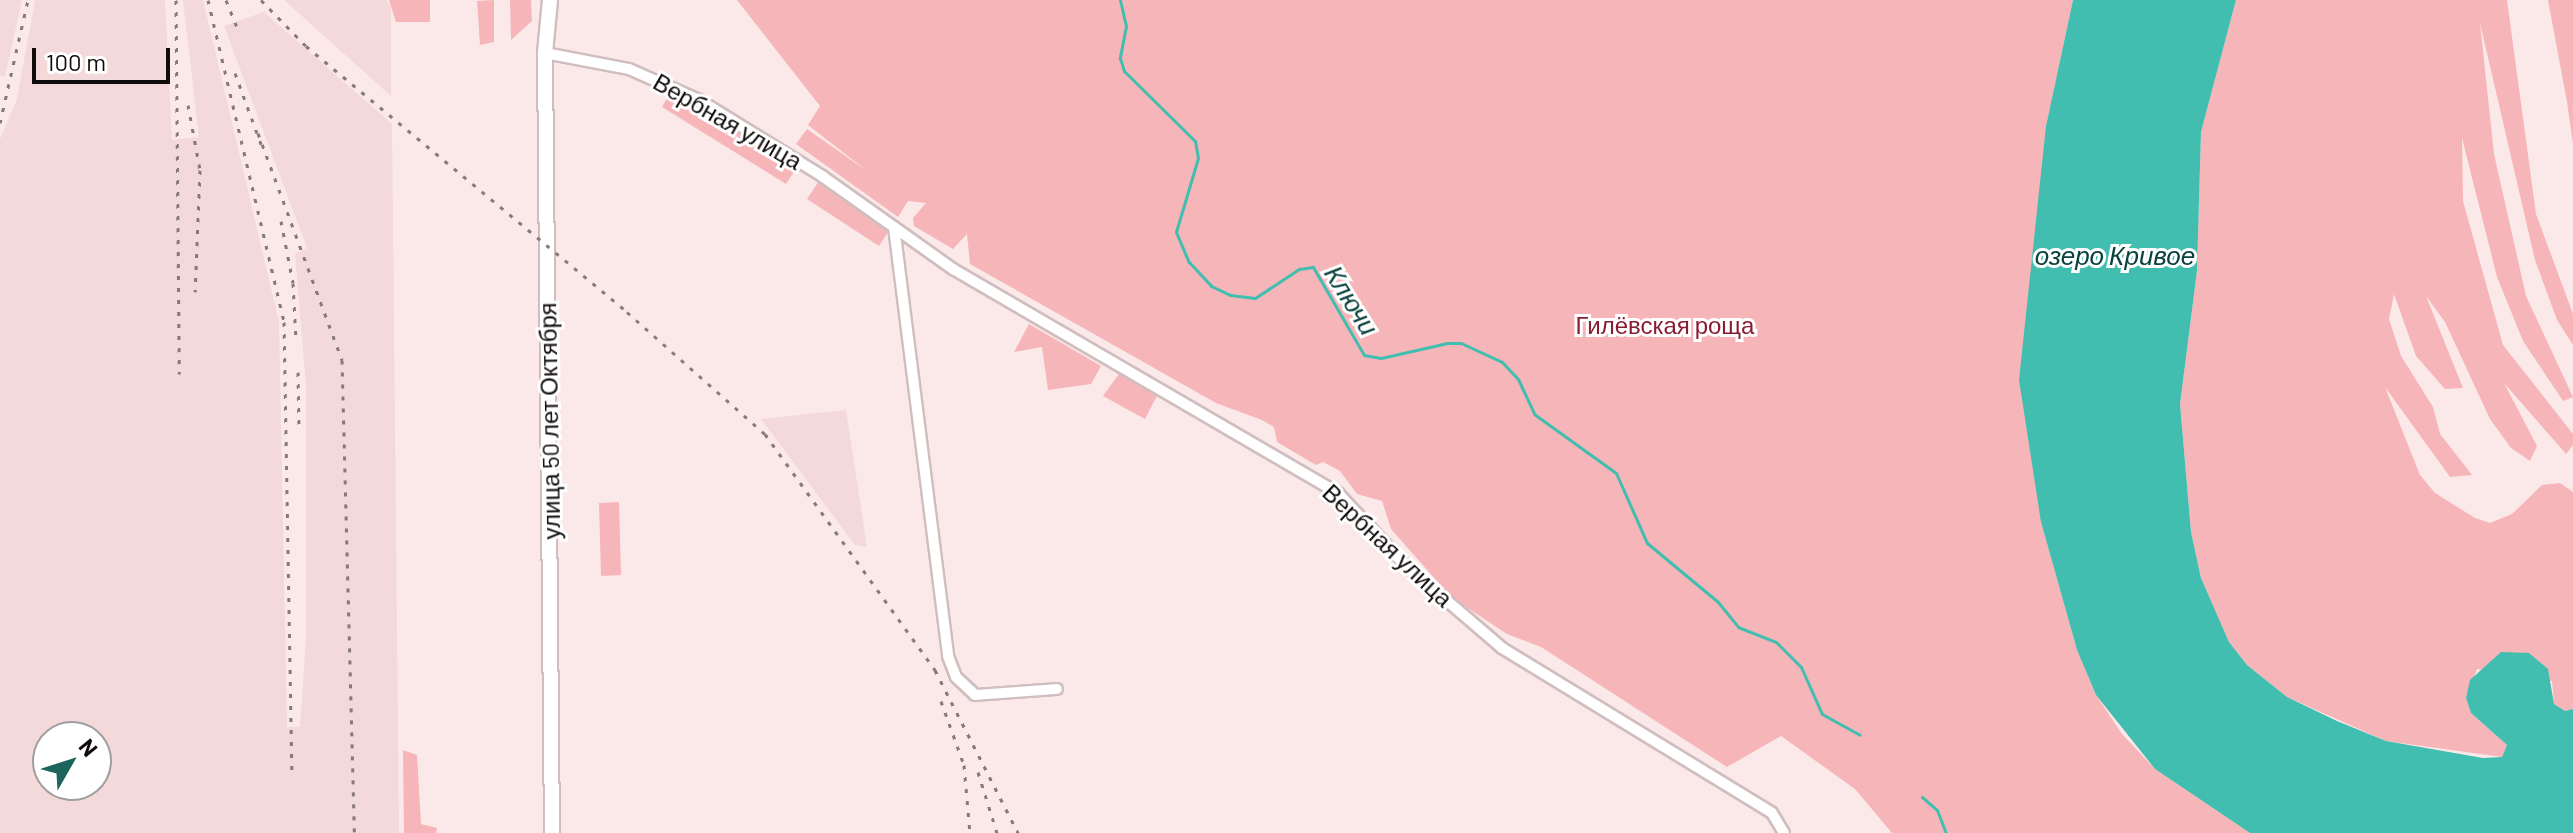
<!DOCTYPE html>
<meta charset="utf-8">
<style>
body{margin:0}
#map{position:relative;width:2573px;height:833px;overflow:hidden;background:#fbe9e9;font-family:Barlow,sans-serif}
div>[style]{position:absolute}
.built>*{inset:0;background:#f3d9da}
.green>*{inset:0;background:#f6b5b8}
.water>*{inset:0;background:#41beaf}
.stream>*{height:3px;margin:-1.5px;padding:0 1.5px;transform-origin:1.5px;border-radius:1.5px;background:#41beaf}
.roads{filter:drop-shadow(2px 0 #d0bebf) drop-shadow(-2px 0 #d0bebf) drop-shadow(0 2px #d0bebf) drop-shadow(0 -2px #d0bebf)}
.street>*{height:10px;margin:-5px;padding:0 5px;transform-origin:5px;border-radius:5px;background:#fff}
.secondary>*{height:14px;margin:-7px;padding:0 7px;transform-origin:7px;border-radius:7px;background:#fff}
.rail>*{height:3px;margin-top:-1.5px;transform-origin:0;background:repeating-linear-gradient(90deg,#857979 0 4px,transparent 0 12px)}
span{translate:-50% -50%;white-space:nowrap;text-align:center;line-height:1.15;-webkit-text-stroke:6px #fff;paint-order:stroke}
.street-label{font-size:24px;color:#110c0c}
.park-label{font-size:24px;color:#881d32}
.water-label{font-size:26px;color:#0a423c;font-style:italic}
.north{position:absolute;left:32px;top:721px;width:80px;height:80px;box-sizing:border-box;background:#fff;border:2px solid #a09e9e;border-radius:50%;rotate:51deg;font-size:22px;font-weight:700;line-height:32px;text-align:center;color:#110c0c}
.north::after{content:'';display:block;margin:auto;width:28px;height:36px;background:#1b655d;clip-path:polygon(50% 0,100% 100%,50% 72%,0 100%)}
.scale{position:absolute;left:32px;top:48px;width:138px;height:36px;box-sizing:border-box;border:4px solid #110c0c;border-top:0;padding-left:10px;font-size:24px;line-height:28px;white-space:nowrap;color:#110c0c;-webkit-text-stroke:6px #fff;paint-order:stroke}
</style>
<div id="map">
<div class="built">
<div style="clip-path:polygon(0 0,22px 0,5px 77px,0 76px)"></div>
<div style="clip-path:polygon(evenodd,35px 0,165px 0,172px 140px,199px 137px,183px 0,203px 0,279px 322px,287px 727px,300px 727px,306px 637px,306px 387px,295px 254px,307px 248px,224px 26px,264px 12px,392px 124px,399px 833px,0 833px,0 139px,17px 99px,35px 0,48px 737px,96px 737px,96px 785px,48px 785px,48px 737px)"></div>
<div style="clip-path:polygon(284px 0,386px 0,391px 6px,391px 96px)"></div>
<div style="clip-path:polygon(846px 410px,867px 547px,855px 545px,761px 419px)"></div>
</div>
<div class="green">
<div style="clip-path:polygon(389px 0,430px 0,430px 22px,396px 22px)"></div>
<div style="clip-path:polygon(494px 0,494px 42px,480px 45px,477px 1px)"></div>
<div style="clip-path:polygon(510px 0,531px 0,532px 21px,511px 40px)"></div>
<div style="clip-path:polygon(737px 0,2073px 0,2046px 126px,2041px 522px,2077px 650px,2096px 695px,2122px 734px,2155px 769px,2250px 833px,1892px 833px,1855px 789px,1781px 736px,1727px 767px,1541px 647px,1507px 634px,1451px 597px,1391px 529px,1382px 501px,1357px 494px,1340px 471px,1323px 462px,1316px 465px,1277px 442px,1274px 427px,1262px 420px,1216px 403px,970px 264px,967px 234px,953px 249px,914px 226px,913px 218px,926px 203px,908px 201px,898px 217px,796px 144px,807px 129px,867px 171px,808px 125px,820px 106px)"></div>
<div style="clip-path:polygon(2236px 0,2507px 0,2536px 214px,2573px 314px,2573px 345px,2557px 320px,2535px 260px,2480px 23px,2494px 154px,2526px 296px,2573px 397px,2563px 401px,2523px 341px,2497px 277px,2462px 138px,2463px 201px,2503px 345px,2573px 434px,2573px 445px,2566px 454px,2504px 383px,2537px 446px,2530px 461px,2511px 448px,2490px 419px,2445px 322px,2426px 296px,2463px 388px,2445px 389px,2416px 356px,2394px 294px,2389px 319px,2401px 356px,2433px 407px,2440px 434px,2472px 475px,2450px 477px,2385px 387px,2420px 475px,2435px 493px,2475px 518px,2490px 523px,2512px 514px,2542px 485px,2560px 483px,2573px 492px,2573px 709px,2565px 711px,2554px 704px,2552px 681px,2477px 669px,2466px 698px,2471px 713px,2507px 745px,2502px 757px,2386px 741px,2287px 697px,2247px 665px,2229px 642px,2201px 578px,2191px 532px,2180px 404px,2197px 271px,2201px 132px)"></div>
<div style="clip-path:polygon(2548px 0,2573px 0,2573px 144px,2567px 102px)"></div>
<div style="clip-path:polygon(670px 93px,797px 167px,786px 184px,662px 107px)"></div>
<div style="clip-path:polygon(819px 181px,888px 232px,879px 246px,807px 199px)"></div>
<div style="clip-path:polygon(1029px 324px,1101px 366px,1091px 384px,1048px 390px,1042px 347px,1014px 352px)"></div>
<div style="clip-path:polygon(1121px 371px,1159px 392px,1145px 419px,1103px 396px)"></div>
<div style="clip-path:polygon(619px 502px,621px 575px,601px 576px,599px 503px)"></div>
<div style="clip-path:polygon(403px 750px,417px 755px,421px 824px,437px 828px,436px 833px,404px 833px)"></div>
</div>
<div class="water">
<div style="clip-path:polygon(2073px 0,2236px 0,2201px 132px,2197px 271px,2180px 404px,2191px 532px,2201px 578px,2229px 642px,2247px 665px,2287px 697px,2337px 721px,2386px 741px,2483px 758px,2502px 757px,2507px 745px,2471px 713px,2466px 698px,2470px 680px,2501px 652px,2529px 653px,2548px 669px,2554px 704px,2565px 711px,2573px 709px,2573px 833px,2250px 833px,2155px 769px,2096px 695px,2077px 650px,2041px 522px,2019px 380px,2046px 126px)"></div>
</div>
<div class="stream">
<div style="left:1120px;top:0;width:27px;rotate:77deg"></div>
<div style="left:1126px;top:26px;width:33px;rotate:101deg"></div>
<div style="left:1120px;top:58px;width:14px;rotate:73deg"></div>
<div style="left:1124px;top:71px;width:100px;rotate:44.6deg"></div>
<div style="left:1195px;top:141px;width:17px;rotate:80deg"></div>
<div style="left:1198px;top:158px;width:77px;rotate:106.6deg"></div>
<div style="left:1176px;top:232px;width:33px;rotate:67deg"></div>
<div style="left:1189px;top:262px;width:33px;rotate:47deg"></div>
<div style="left:1211px;top:286px;width:21px;rotate:25deg"></div>
<div style="left:1230px;top:295px;width:25px;rotate:7deg"></div>
<div style="left:1255px;top:298px;width:53px;rotate:-33.4deg"></div>
<div style="left:1299px;top:269px;width:14px;rotate:-8deg"></div>
<div style="left:1313px;top:267px;width:102px;rotate:59.9deg"></div>
<div style="left:1364px;top:355px;width:17px;rotate:10deg"></div>
<div style="left:1381px;top:358px;width:68px;rotate:-12.8deg"></div>
<div style="left:1447px;top:343px;width:14px"></div>
<div style="left:1461px;top:343px;width:45px;rotate:24.9deg"></div>
<div style="left:1502px;top:362px;width:23px;rotate:47deg"></div>
<div style="left:1518px;top:379px;width:38px;rotate:65deg"></div>
<div style="left:1534px;top:414px;width:101px;rotate:35.7deg"></div>
<div style="left:1616px;top:473px;width:77px;rotate:66.1deg"></div>
<div style="left:1647px;top:543px;width:92px;rotate:39.7deg"></div>
<div style="left:1718px;top:602px;width:32px;rotate:51deg"></div>
<div style="left:1738px;top:627px;width:41px;rotate:21.5deg"></div>
<div style="left:1776px;top:642px;width:35px;rotate:45deg"></div>
<div style="left:1801px;top:667px;width:51px;rotate:65.9deg"></div>
<div style="left:1822px;top:714px;width:43px;rotate:28.9deg"></div>
<div style="left:1922px;top:797px;width:20px;rotate:41deg"></div>
<div style="left:1937px;top:810px;width:25px;rotate:69deg"></div>
</div>
<div class="roads">
<div class="street">
<div style="left:545px;top:53px;width:86px;rotate:10.8deg"></div>
<div style="left:629px;top:69px;width:77px;rotate:23.9deg"></div>
<div style="left:699px;top:100px;width:145px;rotate:31.7deg"></div>
<div style="left:822px;top:176px;width:161px;rotate:35.4deg"></div>
<div style="left:953px;top:269px;width:445px;rotate:30.2deg"></div>
<div style="left:1338px;top:493px;width:96px;rotate:47.1deg"></div>
<div style="left:1403px;top:563px;width:130px;rotate:40.6deg"></div>
<div style="left:1502px;top:648px;width:316px;rotate:31.4deg"></div>
<div style="left:1772px;top:813px;width:23px;rotate:59deg"></div>
<div style="left:894px;top:227px;width:432px;rotate:82.8deg"></div>
<div style="left:948px;top:656px;width:22px;rotate:69deg"></div>
<div style="left:956px;top:677px;width:26px;rotate:43deg"></div>
<div style="left:975px;top:695px;width:82px;rotate:-4.2deg"></div>
</div>
<div class="secondary">
<div style="left:550px;top:0;width:53px;rotate:95.4deg"></div>
<div style="left:545px;top:53px;width:780px;rotate:89.49deg"></div>
</div>
</div>
<div class="rail">
<div style="left:176px;top:0;width:374px;rotate:89.5deg"></div>
<div style="left:208px;top:0;width:331px;rotate:76.7deg"></div>
<div style="left:284px;top:322px;width:450px;rotate:89deg"></div>
<div style="left:226px;top:0;width:31px;rotate:68deg"></div>
<div style="left:261px;top:0;width:64px;rotate:45.6deg"></div>
<div style="left:306px;top:46px;width:417px;rotate:39.6deg"></div>
<div style="left:627px;top:312px;width:184px;rotate:41.5deg"></div>
<div style="left:765px;top:434px;width:291px;rotate:54.2deg"></div>
<div style="left:935px;top:670px;width:183px;rotate:63deg"></div>
<div style="left:235px;top:73px;width:76px;rotate:69.9deg"></div>
<div style="left:188px;top:105px;width:66px;rotate:79.5deg"></div>
<div style="left:200px;top:170px;width:122px;rotate:92.3deg"></div>
<div style="left:0;top:123px;width:126px;rotate:-77.2deg"></div>
<div style="left:258px;top:133px;width:242px;rotate:69.7deg"></div>
<div style="left:342px;top:360px;width:473px;rotate:88.5deg"></div>
<div style="left:281px;top:221px;width:63px;rotate:79deg"></div>
<div style="left:293px;top:283px;width:57px;rotate:87deg"></div>
<div style="left:298px;top:372px;width:56px;rotate:89deg"></div>
<div style="left:941px;top:701px;width:68px;rotate:70.2deg"></div>
<div style="left:964px;top:765px;width:68px;rotate:85deg"></div>
<div style="left:978px;top:772px;width:64px;rotate:72.7deg"></div>
</div>
<div class="street-label">
<span style="left:728px;top:121px;rotate:30deg">Вербная улица</span>
<span style="left:549px;top:421px;rotate:-91deg">улица 50 лет Октября</span>
<span style="left:1388px;top:545px;rotate:43deg">Вербная улица</span>
</div>
<div class="park-label">
<span style="left:1665px;top:325px">Гилёвская роща</span>
</div>
<div class="water-label">
<span style="left:2115px;top:255px">озеро Кривое</span>
<span style="left:1352px;top:300px;rotate:58deg">Ключи</span>
</div>
<div class="north">N</div>
<div class="scale">100 m</div>
</div>
